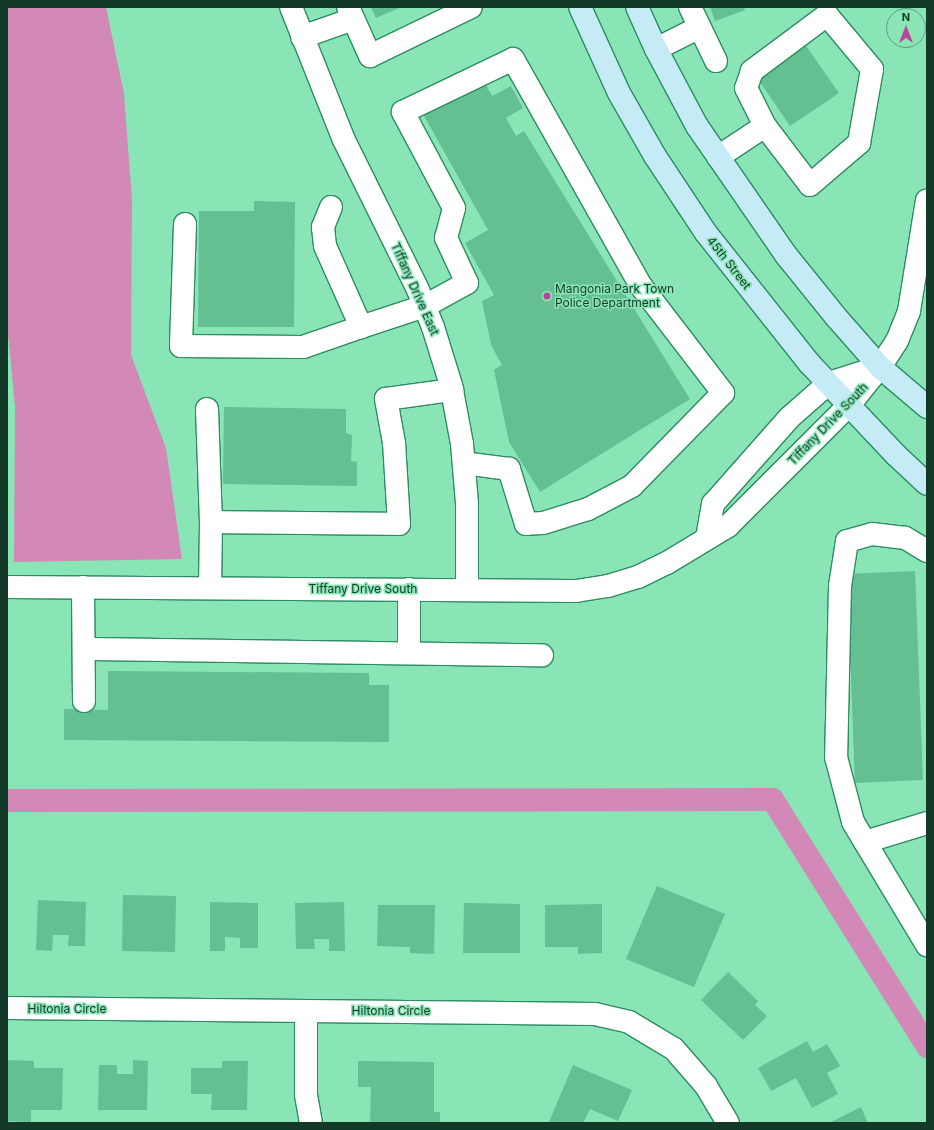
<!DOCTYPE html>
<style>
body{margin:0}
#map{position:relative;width:934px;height:1130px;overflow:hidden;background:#89e4b6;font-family:Inter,sans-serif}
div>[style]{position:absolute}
.water>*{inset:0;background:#d289b8}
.canal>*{height:23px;margin:-11.5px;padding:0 11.5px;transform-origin:11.5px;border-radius:11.5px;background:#d289b8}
.building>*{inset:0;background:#64bf93}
.roads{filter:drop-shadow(1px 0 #2c8c62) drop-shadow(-1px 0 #2c8c62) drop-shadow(0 1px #2c8c62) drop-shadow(0 -1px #2c8c62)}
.minor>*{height:22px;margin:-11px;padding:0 11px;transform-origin:11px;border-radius:11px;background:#fff}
.major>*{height:22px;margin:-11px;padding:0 11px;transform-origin:11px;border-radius:11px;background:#c5ebf7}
.dots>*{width:11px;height:11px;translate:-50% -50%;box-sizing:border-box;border:2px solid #89e4b6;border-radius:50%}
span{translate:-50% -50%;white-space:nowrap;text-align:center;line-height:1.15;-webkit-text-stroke:3px #89e4b6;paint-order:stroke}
.street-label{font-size:12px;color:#133a28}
.poi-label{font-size:12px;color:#133a28}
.left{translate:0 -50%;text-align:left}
.frame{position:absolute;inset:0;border:8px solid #133a28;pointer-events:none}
.north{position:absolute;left:886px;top:8px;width:40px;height:40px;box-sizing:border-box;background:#89e4b6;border:1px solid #5aa07d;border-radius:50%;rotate:0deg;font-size:11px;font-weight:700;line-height:16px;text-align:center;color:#133a28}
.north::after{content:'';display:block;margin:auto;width:14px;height:18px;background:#bb4399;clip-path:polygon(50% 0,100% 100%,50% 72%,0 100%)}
</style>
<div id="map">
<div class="water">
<div style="clip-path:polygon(7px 7px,106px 7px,124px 94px,132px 200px,131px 355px,166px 448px,182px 559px,14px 562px,15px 407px,7px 323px)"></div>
</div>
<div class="canal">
<div style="left:7px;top:800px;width:765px;rotate:-0.07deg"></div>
<div style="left:772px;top:799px;width:292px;rotate:57.9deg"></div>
</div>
<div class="building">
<div style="clip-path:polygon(371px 7px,401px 7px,376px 18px)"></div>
<div style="clip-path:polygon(710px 7px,744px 7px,745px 10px,715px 21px)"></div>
<div style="clip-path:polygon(806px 46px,839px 93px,790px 126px,758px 79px)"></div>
<div style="clip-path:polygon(483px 79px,492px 96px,511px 86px,523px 108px,506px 118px,516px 136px,524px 131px,690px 399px,540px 492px,509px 442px,494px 370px,502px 365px,491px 345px,482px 301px,494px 295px,465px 243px,488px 230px,423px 114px)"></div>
<div style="clip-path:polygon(254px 201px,295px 202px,294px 327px,198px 327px,199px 211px,254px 211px)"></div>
<div style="clip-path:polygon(224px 407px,346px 409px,346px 433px,352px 435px,351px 461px,357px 462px,357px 486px,223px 484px)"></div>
<div style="clip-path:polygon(915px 571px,923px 780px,855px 783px,847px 574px)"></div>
<div style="clip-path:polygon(108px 671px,369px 673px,369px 685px,389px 685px,389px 742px,64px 740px,64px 709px,108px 710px)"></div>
<div style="clip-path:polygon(657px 886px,725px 914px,694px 987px,626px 959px)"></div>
<div style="clip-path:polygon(123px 895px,176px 896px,175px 952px,122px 951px)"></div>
<div style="clip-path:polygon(38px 900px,86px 902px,85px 946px,68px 946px,69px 935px,53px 935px,52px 951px,36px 950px)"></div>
<div style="clip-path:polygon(210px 902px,258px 903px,258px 948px,240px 948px,240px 938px,225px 937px,225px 951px,210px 951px)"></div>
<div style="clip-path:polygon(344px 902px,345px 951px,329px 951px,329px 939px,314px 939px,315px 949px,296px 949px,295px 903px)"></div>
<div style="clip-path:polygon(464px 903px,520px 904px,520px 953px,463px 953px)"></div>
<div style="clip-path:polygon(602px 904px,602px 953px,578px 954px,578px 947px,545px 947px,545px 905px)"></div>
<div style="clip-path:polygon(378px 905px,435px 905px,434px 954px,410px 953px,410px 947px,377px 946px)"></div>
<div style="clip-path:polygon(728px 972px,758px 1001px,755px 1005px,767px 1016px,743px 1040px,701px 1000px)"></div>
<div style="clip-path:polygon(807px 1041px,813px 1052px,827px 1044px,840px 1066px,827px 1073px,838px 1094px,812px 1108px,796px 1078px,771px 1091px,758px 1068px)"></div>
<div style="clip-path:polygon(7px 1060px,34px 1061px,34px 1068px,63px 1068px,62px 1110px,31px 1110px,31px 1122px,7px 1121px)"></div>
<div style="clip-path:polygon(133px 1060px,148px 1061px,147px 1110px,98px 1110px,99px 1065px,117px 1065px,117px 1074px,133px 1074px)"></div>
<div style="clip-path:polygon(222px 1061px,248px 1061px,247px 1110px,211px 1110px,212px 1094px,191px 1094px,191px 1068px,222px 1068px)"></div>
<div style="clip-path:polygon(358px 1061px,434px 1062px,434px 1112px,440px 1112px,440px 1123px,370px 1123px,371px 1087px,358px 1087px)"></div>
<div style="clip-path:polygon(573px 1065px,632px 1090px,618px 1121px,590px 1109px,583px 1123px,549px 1122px)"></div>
<div style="clip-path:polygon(861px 1107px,868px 1123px,829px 1123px)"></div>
</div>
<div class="roads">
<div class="minor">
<div style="left:291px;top:7px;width:143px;rotate:68.3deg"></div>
<div style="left:344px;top:140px;width:167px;rotate:63.7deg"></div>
<div style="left:418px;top:290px;width:40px;rotate:68deg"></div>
<div style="left:433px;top:327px;width:61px;rotate:72.8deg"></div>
<div style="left:451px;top:385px;width:60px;rotate:79.4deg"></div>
<div style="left:462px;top:444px;width:59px;rotate:85.2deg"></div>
<div style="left:467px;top:503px;width:87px;rotate:90deg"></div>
<div style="left:348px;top:7px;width:54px;rotate:65.8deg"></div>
<div style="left:370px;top:56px;width:112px;rotate:-25.9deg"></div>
<div style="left:690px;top:7px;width:60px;rotate:64.3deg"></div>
<div style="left:302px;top:37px;width:54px;rotate:-19.4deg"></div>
<div style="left:656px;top:49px;width:49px;rotate:-26.6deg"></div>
<div style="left:718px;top:157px;width:56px;rotate:-33.4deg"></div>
<div style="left:765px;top:126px;width:74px;rotate:52.7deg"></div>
<div style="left:810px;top:185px;width:65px;rotate:-40.6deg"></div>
<div style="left:859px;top:143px;width:75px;rotate:-80deg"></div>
<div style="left:872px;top:69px;width:70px;rotate:-129.8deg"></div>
<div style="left:827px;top:15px;width:94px;rotate:143.3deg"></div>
<div style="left:752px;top:71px;width:18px;rotate:109deg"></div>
<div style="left:746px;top:88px;width:42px;rotate:63.4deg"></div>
<div style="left:331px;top:207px;width:22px;rotate:112deg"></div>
<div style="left:323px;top:227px;width:19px;rotate:84deg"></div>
<div style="left:325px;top:246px;width:89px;rotate:66deg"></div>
<div style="left:361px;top:327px;width:67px;rotate:-18.2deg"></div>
<div style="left:425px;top:306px;width:48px;rotate:-28.7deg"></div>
<div style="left:467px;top:283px;width:50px;rotate:-115deg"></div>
<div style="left:446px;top:238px;width:31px;rotate:-75deg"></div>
<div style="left:454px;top:208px;width:109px;rotate:-118deg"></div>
<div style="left:403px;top:112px;width:122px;rotate:-25.7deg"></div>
<div style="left:513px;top:59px;width:261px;rotate:60.6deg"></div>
<div style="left:641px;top:286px;width:135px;rotate:52.5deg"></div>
<div style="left:723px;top:393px;width:130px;rotate:134.4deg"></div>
<div style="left:632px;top:486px;width:50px;rotate:152.4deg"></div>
<div style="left:588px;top:509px;width:47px;rotate:162.7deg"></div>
<div style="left:543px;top:523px;width:17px;rotate:177deg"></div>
<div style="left:526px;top:524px;width:58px;rotate:-107.2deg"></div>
<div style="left:509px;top:469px;width:45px;rotate:-172.4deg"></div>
<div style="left:185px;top:224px;width:122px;rotate:91.9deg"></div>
<div style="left:181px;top:346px;width:122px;rotate:0.5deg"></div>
<div style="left:303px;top:347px;width:61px;rotate:-19deg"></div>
<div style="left:207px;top:409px;width:113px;rotate:88deg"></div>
<div style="left:211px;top:522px;width:188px;rotate:0.6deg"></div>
<div style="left:399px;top:524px;width:81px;rotate:-93.5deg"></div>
<div style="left:394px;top:443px;width:45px;rotate:-100.3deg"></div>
<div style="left:386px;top:399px;width:67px;rotate:-7.8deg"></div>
<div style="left:707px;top:538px;width:35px;rotate:-80deg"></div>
<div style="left:713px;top:504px;width:115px;rotate:-48.5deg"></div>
<div style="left:789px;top:418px;width:53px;rotate:-41.2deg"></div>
<div style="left:829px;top:383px;width:53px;rotate:-17.4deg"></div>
<div style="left:927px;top:551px;width:26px;rotate:-149deg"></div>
<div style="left:905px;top:538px;width:33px;rotate:-173deg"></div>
<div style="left:872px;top:534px;width:26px;rotate:164deg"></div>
<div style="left:847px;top:541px;width:46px;rotate:98.8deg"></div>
<div style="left:840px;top:586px;width:171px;rotate:91.3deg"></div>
<div style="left:836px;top:757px;width:67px;rotate:75.3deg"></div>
<div style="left:853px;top:822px;width:144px;rotate:59deg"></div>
<div style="left:7px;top:587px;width:569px;rotate:0.4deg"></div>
<div style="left:576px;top:591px;width:32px;rotate:-9deg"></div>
<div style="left:608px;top:586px;width:31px;rotate:-17deg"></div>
<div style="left:638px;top:577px;width:32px;rotate:-26deg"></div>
<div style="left:667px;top:563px;width:71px;rotate:-31.2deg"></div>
<div style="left:728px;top:526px;width:173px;rotate:-45deg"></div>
<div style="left:850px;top:404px;width:48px;rotate:-51deg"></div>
<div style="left:880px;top:367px;width:31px;rotate:-57deg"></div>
<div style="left:897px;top:341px;width:32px;rotate:-68deg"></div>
<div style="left:909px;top:311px;width:112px;rotate:-80.8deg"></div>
<div style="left:83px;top:587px;width:114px;rotate:89.5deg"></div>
<div style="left:210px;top:588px;width:66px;rotate:-89.1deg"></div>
<div style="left:409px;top:589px;width:64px;rotate:90deg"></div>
<div style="left:85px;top:649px;width:457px;rotate:0.8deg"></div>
<div style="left:865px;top:842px;width:65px;rotate:-17deg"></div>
<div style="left:7px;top:1008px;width:588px;rotate:0.58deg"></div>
<div style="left:595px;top:1014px;width:35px;rotate:13deg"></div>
<div style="left:629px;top:1022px;width:52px;rotate:31deg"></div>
<div style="left:674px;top:1049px;width:49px;rotate:49.1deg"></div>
<div style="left:706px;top:1086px;width:43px;rotate:59.3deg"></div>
<div style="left:306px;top:1011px;width:84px;rotate:90deg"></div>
<div style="left:306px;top:1095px;width:28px;rotate:80deg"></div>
</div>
<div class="major">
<div style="left:580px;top:7px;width:94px;rotate:65.6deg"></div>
<div style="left:619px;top:93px;width:73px;rotate:60.3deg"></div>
<div style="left:655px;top:156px;width:92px;rotate:56.5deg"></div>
<div style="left:706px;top:233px;width:167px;rotate:51.6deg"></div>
<div style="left:810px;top:364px;width:125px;rotate:46.6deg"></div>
<div style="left:896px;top:455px;width:42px;rotate:43.1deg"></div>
<div style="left:637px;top:7px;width:46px;rotate:65.7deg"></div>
<div style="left:656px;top:49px;width:87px;rotate:62deg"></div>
<div style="left:697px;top:126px;width:157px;rotate:55.4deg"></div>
<div style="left:786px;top:255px;width:80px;rotate:51.1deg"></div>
<div style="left:836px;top:317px;width:67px;rotate:48.7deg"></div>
<div style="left:880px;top:367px;width:62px;rotate:40.4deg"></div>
</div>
</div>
<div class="dots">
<div style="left:547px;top:296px;background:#bb4399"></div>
</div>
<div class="street-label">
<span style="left:729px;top:263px;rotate:52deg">45th Street</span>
<span style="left:415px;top:289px;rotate:66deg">Tiffany Drive East</span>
<span style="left:828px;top:424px;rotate:-46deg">Tiffany Drive South</span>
<span style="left:363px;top:589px">Tiffany Drive South</span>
<span style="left:67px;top:1009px">Hiltonia Circle</span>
<span style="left:391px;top:1011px">Hiltonia Circle</span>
</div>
<div class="poi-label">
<span class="left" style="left:555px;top:296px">Mangonia Park Town<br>Police Department</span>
</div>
<div class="frame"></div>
<div class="north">N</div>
</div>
